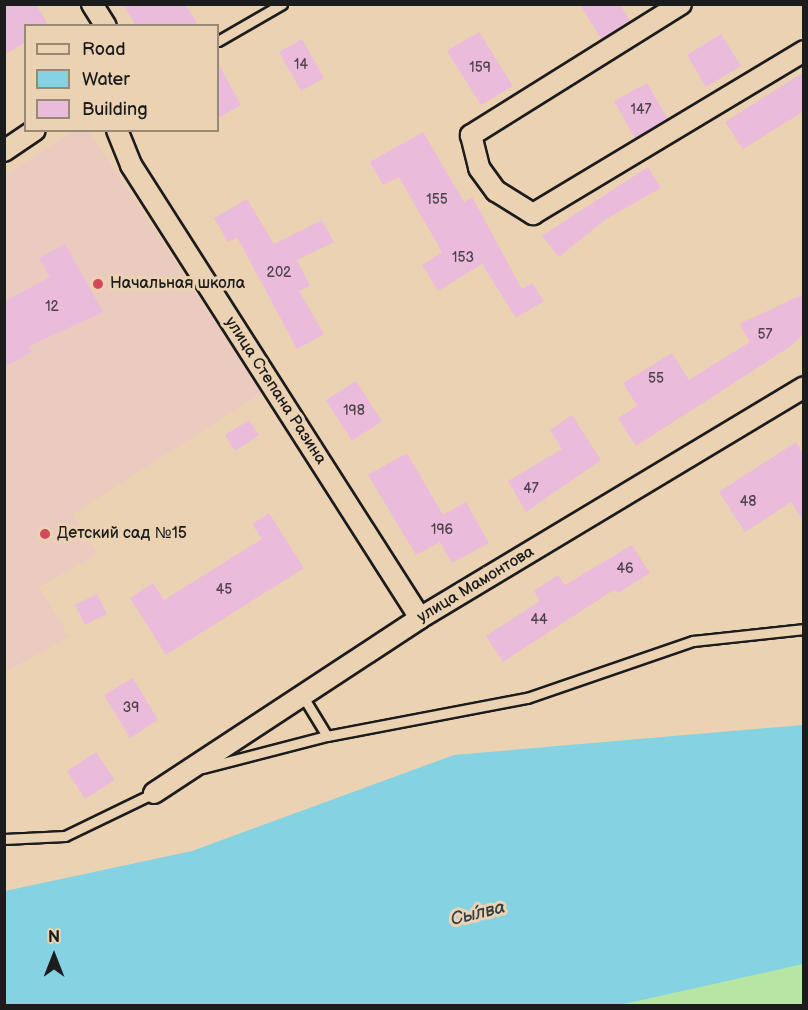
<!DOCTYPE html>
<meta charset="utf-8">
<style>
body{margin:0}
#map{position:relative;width:808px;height:1010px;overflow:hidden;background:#ebd2b3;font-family:"Balsamiq Sans",sans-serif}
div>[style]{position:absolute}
.built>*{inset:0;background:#ebcbbf}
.green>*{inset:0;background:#b6e5a4}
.water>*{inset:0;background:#84d2e2}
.building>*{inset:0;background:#ebbbdc}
.roads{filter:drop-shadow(2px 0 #1c1c1c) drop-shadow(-2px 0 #1c1c1c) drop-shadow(0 2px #1c1c1c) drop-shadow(0 -2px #1c1c1c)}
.service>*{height:9px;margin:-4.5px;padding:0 4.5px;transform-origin:4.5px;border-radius:4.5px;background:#ebd2b3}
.minor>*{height:20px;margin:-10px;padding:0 10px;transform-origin:10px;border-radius:10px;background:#ebd2b3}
.dots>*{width:16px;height:16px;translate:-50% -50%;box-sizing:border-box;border:3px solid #ebd2b3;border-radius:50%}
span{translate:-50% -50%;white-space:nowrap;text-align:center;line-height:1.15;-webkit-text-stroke:6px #ebd2b3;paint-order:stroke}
.number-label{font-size:14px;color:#50444c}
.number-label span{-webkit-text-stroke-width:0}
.poi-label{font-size:16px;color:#1c1c1c}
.left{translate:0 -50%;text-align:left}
.street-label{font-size:16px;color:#1c1c1c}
.water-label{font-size:18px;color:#314044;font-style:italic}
.frame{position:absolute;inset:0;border:6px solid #1c1c1c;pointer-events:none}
.legend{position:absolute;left:24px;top:24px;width:195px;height:108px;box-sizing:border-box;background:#ebd2b3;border:2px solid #988977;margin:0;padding:8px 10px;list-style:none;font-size:18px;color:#1c1c1c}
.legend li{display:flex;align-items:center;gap:12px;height:30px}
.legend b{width:30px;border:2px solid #988977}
.north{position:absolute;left:24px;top:926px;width:60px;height:60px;-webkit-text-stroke:4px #ebd2b3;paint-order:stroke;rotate:0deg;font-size:16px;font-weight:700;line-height:24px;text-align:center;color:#1c1c1c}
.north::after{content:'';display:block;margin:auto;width:21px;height:27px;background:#1c1c1c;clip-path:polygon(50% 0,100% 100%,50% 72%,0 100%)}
</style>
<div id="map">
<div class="built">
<div style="clip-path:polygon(73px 131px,89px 131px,262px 393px,73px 514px,98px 554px,39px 587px,69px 637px,5px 672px,4px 176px)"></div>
</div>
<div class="green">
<div style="clip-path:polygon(803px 964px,803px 1005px,615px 1006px,797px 965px)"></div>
</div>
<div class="water">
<div style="clip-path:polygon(803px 725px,803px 964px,615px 1006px,5px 1005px,5px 891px,192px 851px,454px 755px)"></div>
</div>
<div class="building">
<div style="clip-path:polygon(4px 4px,36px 4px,49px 26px,26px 26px,26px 42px,4px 55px)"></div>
<div style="clip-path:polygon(123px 4px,185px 4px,199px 26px,136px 26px)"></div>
<div style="clip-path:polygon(580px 4px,620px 4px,630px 21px,601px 39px)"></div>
<div style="clip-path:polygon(479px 32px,513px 86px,481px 105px,447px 51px)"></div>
<div style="clip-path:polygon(721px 34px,741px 66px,706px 87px,687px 55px)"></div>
<div style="clip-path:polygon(302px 39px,324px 78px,301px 91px,279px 52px)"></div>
<div style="clip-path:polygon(218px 63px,241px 105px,218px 118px)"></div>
<div style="clip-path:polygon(804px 72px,804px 111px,743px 149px,725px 122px)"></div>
<div style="clip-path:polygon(647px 83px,668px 119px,635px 138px,614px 101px)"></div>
<div style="clip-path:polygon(423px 132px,464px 202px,472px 197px,522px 289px,532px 283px,544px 301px,516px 318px,482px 264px,438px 291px,422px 265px,442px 252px,399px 177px,383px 185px,370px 162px)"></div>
<div style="clip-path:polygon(648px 167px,661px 188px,606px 219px,559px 257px,542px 236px)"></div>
<div style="clip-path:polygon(247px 199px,274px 244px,322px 220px,334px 242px,297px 260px,310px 286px,299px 291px,324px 334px,297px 349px,237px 237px,228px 242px,214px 218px)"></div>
<div style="clip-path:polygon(65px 244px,103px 312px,29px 346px,32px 352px,4px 367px,4px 302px,50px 277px,39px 258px)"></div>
<div style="clip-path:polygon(804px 294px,804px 333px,791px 346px,636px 446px,618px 418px,637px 406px,623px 383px,672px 353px,689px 380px,750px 342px,739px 324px)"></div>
<div style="clip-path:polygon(356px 381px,382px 421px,352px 441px,326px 400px)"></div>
<div style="clip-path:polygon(572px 415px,601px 460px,526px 512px,508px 481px,562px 449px,550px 430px)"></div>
<div style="clip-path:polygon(249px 420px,259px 435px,235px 451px,225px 435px)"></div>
<div style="clip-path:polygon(796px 442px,804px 455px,804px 522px,791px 502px,745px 532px,719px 492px)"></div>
<div style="clip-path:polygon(407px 453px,443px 515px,466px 502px,489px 543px,452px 563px,440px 542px,416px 555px,368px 475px)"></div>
<div style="clip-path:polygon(269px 513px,304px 568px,166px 655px,130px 598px,153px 583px,164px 600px,262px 539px,252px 524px)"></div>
<div style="clip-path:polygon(632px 545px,650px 573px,618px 593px,615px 589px,503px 662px,486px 636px,540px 601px,534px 591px,558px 575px,565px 585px)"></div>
<div style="clip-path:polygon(97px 594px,107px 614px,85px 625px,75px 605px)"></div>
<div style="clip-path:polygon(133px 678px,158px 720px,130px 738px,104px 695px)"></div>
<div style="clip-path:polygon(96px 752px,115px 780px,85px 799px,67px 771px)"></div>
</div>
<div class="roads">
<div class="service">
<div style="left:218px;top:41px;width:74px;rotate:-30deg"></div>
<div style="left:302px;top:695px;width:48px;rotate:58.6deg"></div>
<div style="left:203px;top:768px;width:128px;rotate:-14.5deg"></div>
<div style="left:327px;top:736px;width:204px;rotate:-10.8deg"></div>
<div style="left:527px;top:698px;width:176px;rotate:-19deg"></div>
<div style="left:693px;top:641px;width:112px;rotate:-6.2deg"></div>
<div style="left:4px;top:839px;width:61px;rotate:-2.8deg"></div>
<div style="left:65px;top:836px;width:99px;rotate:-25.8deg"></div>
</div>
<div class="minor">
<div style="left:92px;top:4px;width:26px;rotate:58deg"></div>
<div style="left:681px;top:4px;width:248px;rotate:148deg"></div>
<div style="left:471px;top:135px;width:34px;rotate:76deg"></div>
<div style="left:479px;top:168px;width:29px;rotate:54deg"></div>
<div style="left:496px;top:191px;width:44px;rotate:31.9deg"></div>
<div style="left:533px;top:214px;width:316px;rotate:-31deg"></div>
<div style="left:117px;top:130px;width:38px;rotate:68deg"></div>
<div style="left:131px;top:165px;width:537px;rotate:57.46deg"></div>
<div style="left:4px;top:151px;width:37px;rotate:-34deg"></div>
<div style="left:154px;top:793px;width:318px;rotate:-33.3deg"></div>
<div style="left:420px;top:618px;width:448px;rotate:-31deg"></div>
</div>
</div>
<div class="dots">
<div style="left:98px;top:284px;background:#d1495b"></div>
<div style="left:45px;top:534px;background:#d1495b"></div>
</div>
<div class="number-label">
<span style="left:301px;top:65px">14</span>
<span style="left:480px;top:68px">159</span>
<span style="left:641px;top:110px">147</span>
<span style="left:437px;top:200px">155</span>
<span style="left:463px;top:258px">153</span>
<span style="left:279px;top:273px">202</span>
<span style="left:52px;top:307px">12</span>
<span style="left:765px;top:335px">57</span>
<span style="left:656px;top:379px">55</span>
<span style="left:354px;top:411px">198</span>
<span style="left:531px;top:489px">47</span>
<span style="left:748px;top:502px">48</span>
<span style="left:442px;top:530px">196</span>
<span style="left:625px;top:569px">46</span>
<span style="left:224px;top:590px">45</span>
<span style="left:539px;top:620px">44</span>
<span style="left:131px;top:708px">39</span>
</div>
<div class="poi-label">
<span class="left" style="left:110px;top:284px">Начальная школа</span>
<span class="left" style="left:57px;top:534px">Детский сад №15</span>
</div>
<div class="street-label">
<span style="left:275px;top:391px;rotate:57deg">улица Степана Разина</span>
<span style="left:476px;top:585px;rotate:-31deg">улица Мамонтова</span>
</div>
<div class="water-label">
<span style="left:478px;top:914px;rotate:-14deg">Сы́лва</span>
</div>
<div class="frame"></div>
<ul class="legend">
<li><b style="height:8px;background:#ebd2b3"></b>Road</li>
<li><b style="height:16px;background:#84d2e2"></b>Water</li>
<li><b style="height:16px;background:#ebbbdc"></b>Building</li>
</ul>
<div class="north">N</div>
</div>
